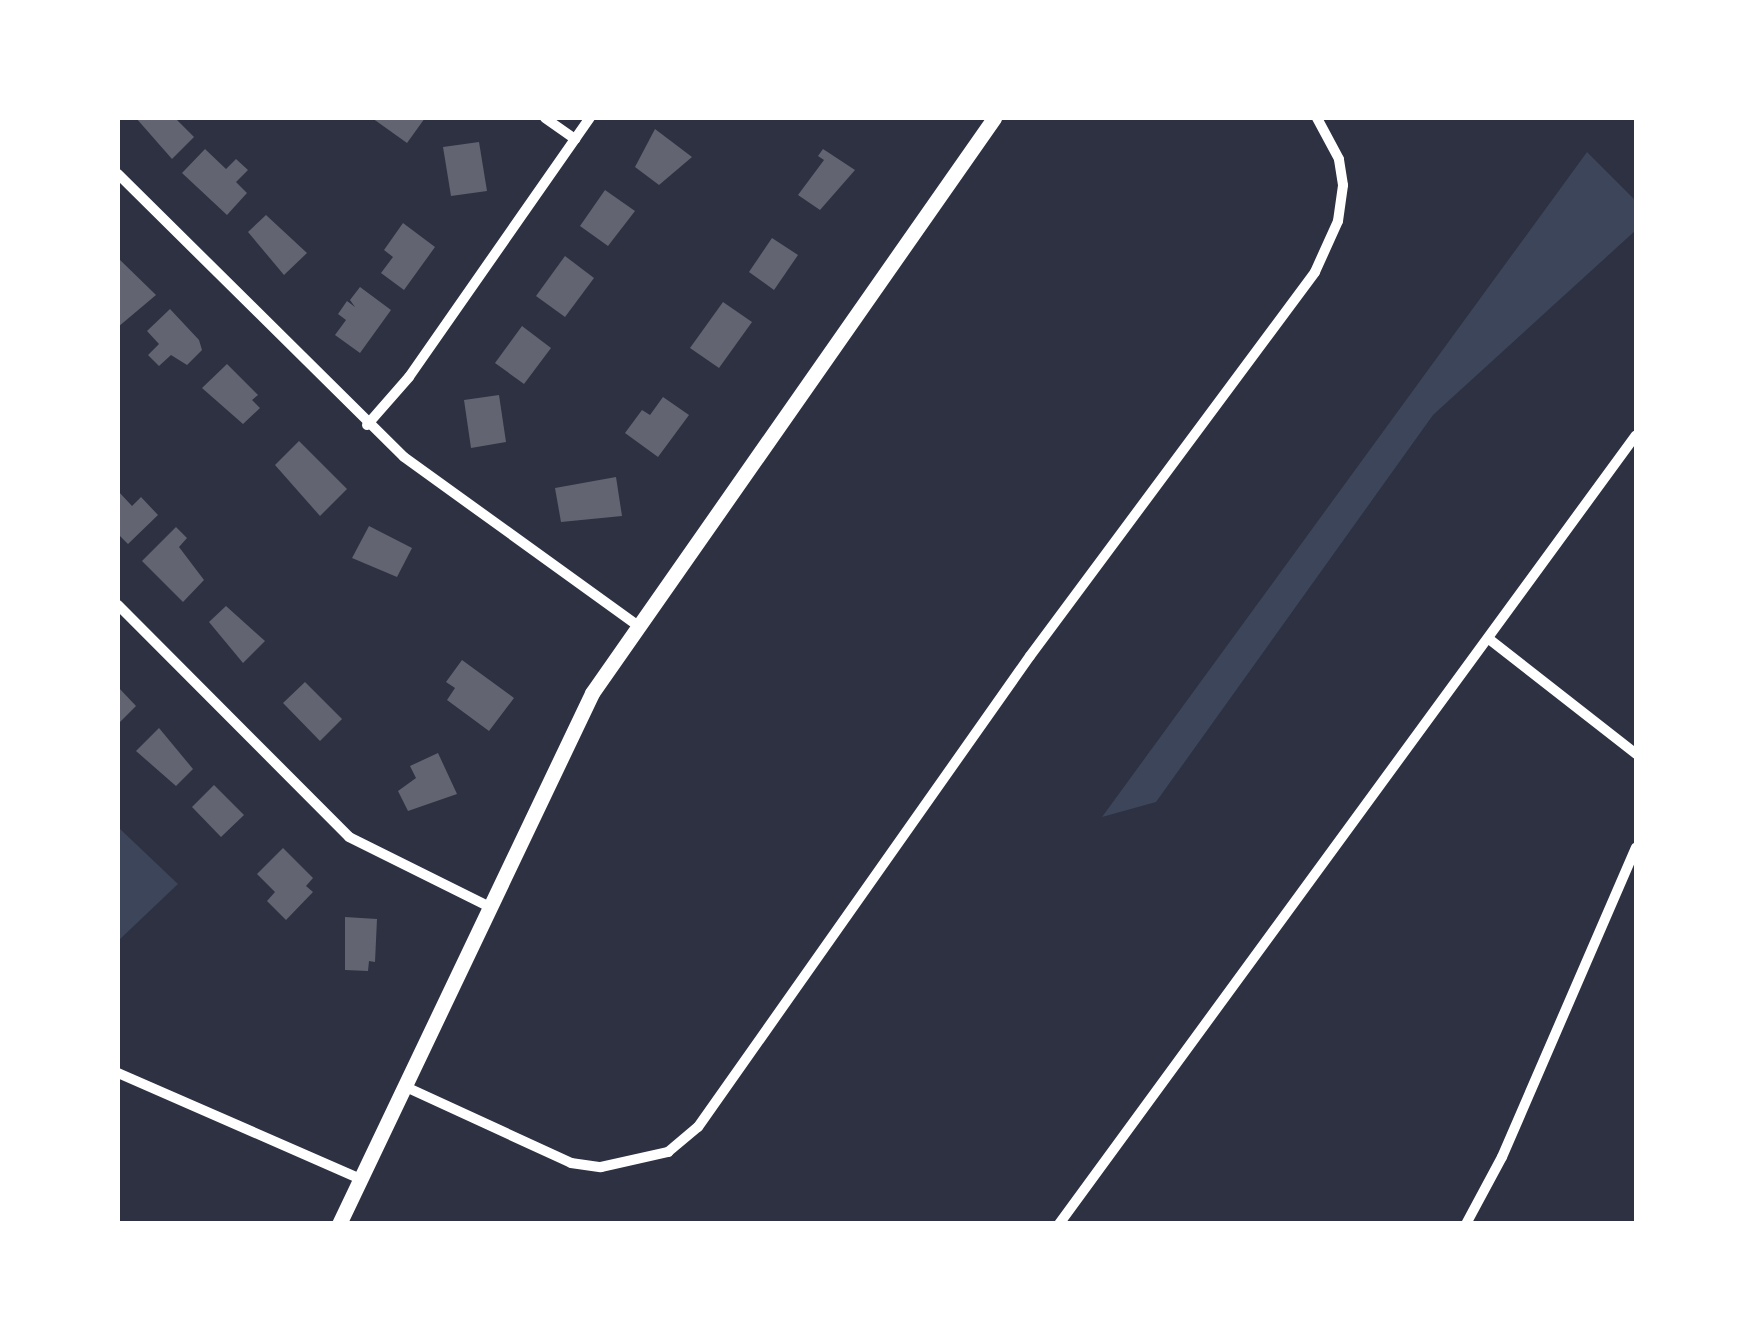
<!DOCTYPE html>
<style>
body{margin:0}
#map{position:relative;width:1754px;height:1341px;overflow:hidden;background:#2d3142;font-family:"Exo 2",sans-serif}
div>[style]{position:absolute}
.green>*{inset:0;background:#3c4559}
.building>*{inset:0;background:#626471}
.minor>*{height:10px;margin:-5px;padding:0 5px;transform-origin:5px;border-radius:5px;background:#fff}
.tertiary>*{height:15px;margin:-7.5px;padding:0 7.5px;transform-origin:7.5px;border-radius:7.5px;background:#fff}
span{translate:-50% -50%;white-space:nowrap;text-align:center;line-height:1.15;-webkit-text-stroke:10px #fff;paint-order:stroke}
.frame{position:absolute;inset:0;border:120px solid #fff;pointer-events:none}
</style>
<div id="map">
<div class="green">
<div style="clip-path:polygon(1587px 152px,1636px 201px,1636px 230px,1433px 415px,1156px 802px,1102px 817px)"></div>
<div style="clip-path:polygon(118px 827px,178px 884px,118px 941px)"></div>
</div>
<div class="building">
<div style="clip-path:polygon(136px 118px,175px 118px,194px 137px,172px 159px)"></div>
<div style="clip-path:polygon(372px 118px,425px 118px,407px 143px)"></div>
<div style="clip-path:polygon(655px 129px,692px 157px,659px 185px,635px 167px)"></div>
<div style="clip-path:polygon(479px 142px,487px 191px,451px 196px,443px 147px)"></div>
<div style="clip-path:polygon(205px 149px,226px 169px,236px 159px,248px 170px,236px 182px,247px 193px,227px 215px,182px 173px)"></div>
<div style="clip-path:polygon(823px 149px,855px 170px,820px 210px,798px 195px,824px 160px,818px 156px)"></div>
<div style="clip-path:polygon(605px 190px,635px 211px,608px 246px,580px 226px)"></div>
<div style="clip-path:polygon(266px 215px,307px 253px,284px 275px,248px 232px)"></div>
<div style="clip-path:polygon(403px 223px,435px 247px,404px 290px,381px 273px,393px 257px,384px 250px)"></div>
<div style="clip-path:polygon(772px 238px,798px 255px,774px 290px,749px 272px)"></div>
<div style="clip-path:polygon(565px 256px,594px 278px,565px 317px,536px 296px)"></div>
<div style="clip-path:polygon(118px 258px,156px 295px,118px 327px)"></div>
<div style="clip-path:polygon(360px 287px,391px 310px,360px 353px,335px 335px,346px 320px,338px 314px,347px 301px,355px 307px,350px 300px)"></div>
<div style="clip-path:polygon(723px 302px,752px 322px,719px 368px,690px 348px)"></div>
<div style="clip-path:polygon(170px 309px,199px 340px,202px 350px,187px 365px,171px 355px,159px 366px,148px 355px,159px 344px,147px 331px)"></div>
<div style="clip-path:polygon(522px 326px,551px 348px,524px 384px,495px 363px)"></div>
<div style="clip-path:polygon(227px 364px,258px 395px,252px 400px,260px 408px,243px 424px,202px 388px)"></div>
<div style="clip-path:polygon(499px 395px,506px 442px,471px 448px,464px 400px)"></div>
<div style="clip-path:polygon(663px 397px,689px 415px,658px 457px,625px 433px,642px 410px,650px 415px)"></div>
<div style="clip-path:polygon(299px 441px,347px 489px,320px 516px,275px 465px)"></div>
<div style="clip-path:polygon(616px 477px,622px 516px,561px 522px,555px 488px)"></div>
<div style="clip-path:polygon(118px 491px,132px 506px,141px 497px,158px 515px,128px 544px,118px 534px)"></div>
<div style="clip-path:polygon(369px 526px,412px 548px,397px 577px,352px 558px)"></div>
<div style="clip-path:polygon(176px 527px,187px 538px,179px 547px,204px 580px,183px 602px,142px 561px)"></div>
<div style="clip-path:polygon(226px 606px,265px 641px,243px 663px,209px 622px)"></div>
<div style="clip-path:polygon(462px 660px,514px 698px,489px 731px,447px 700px,455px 688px,446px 682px)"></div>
<div style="clip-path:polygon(305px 682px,342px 719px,320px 741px,283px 703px)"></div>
<div style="clip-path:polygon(118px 687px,136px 706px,118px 724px)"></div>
<div style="clip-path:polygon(159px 728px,193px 769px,176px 786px,136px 751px)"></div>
<div style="clip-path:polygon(438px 753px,457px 794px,408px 811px,398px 791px,416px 778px,410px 766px)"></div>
<div style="clip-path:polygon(214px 785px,244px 815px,221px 837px,192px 807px)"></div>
<div style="clip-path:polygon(283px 848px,313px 878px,306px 886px,313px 892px,286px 920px,267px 901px,275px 892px,257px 874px)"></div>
<div style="clip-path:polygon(345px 917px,377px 919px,375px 962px,369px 961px,368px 971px,345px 970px)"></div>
</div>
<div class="minor">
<div style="left:545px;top:118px;width:37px;rotate:35deg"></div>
<div style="left:118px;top:174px;width:402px;rotate:44.7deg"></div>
<div style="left:404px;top:457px;width:287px;rotate:35.8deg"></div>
<div style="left:367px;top:425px;width:64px;rotate:-48.8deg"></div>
<div style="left:409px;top:377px;width:316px;rotate:-55.1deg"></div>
<div style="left:118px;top:605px;width:327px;rotate:45.1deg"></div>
<div style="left:349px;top:837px;width:155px;rotate:26.4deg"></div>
<div style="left:1489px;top:639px;width:187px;rotate:38deg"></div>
<div style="left:118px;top:1073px;width:265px;rotate:23.6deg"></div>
<div style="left:406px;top:1087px;width:182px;rotate:24.7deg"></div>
<div style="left:571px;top:1163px;width:30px;rotate:8deg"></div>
<div style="left:601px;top:1167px;width:69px;rotate:-12.6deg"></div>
<div style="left:668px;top:1152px;width:39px;rotate:-40deg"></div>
<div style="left:698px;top:1127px;width:576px;rotate:-54.82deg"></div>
<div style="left:1030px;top:656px;width:478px;rotate:-53.4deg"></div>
<div style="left:1315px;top:272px;width:56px;rotate:-65.7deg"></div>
<div style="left:1338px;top:221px;width:36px;rotate:-82deg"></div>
<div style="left:1343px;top:185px;width:26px;rotate:-99deg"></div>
<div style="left:1339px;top:159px;width:47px;rotate:-118.2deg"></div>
<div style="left:1059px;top:1224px;width:977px;rotate:-53.82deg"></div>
<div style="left:1466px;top:1224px;width:76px;rotate:-61.8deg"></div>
<div style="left:1502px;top:1157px;width:337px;rotate:-66.6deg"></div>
</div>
<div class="tertiary">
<div style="left:339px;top:1224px;width:588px;rotate:-64.52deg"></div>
<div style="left:592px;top:693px;width:702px;rotate:-55.04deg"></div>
</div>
<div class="frame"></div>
</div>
